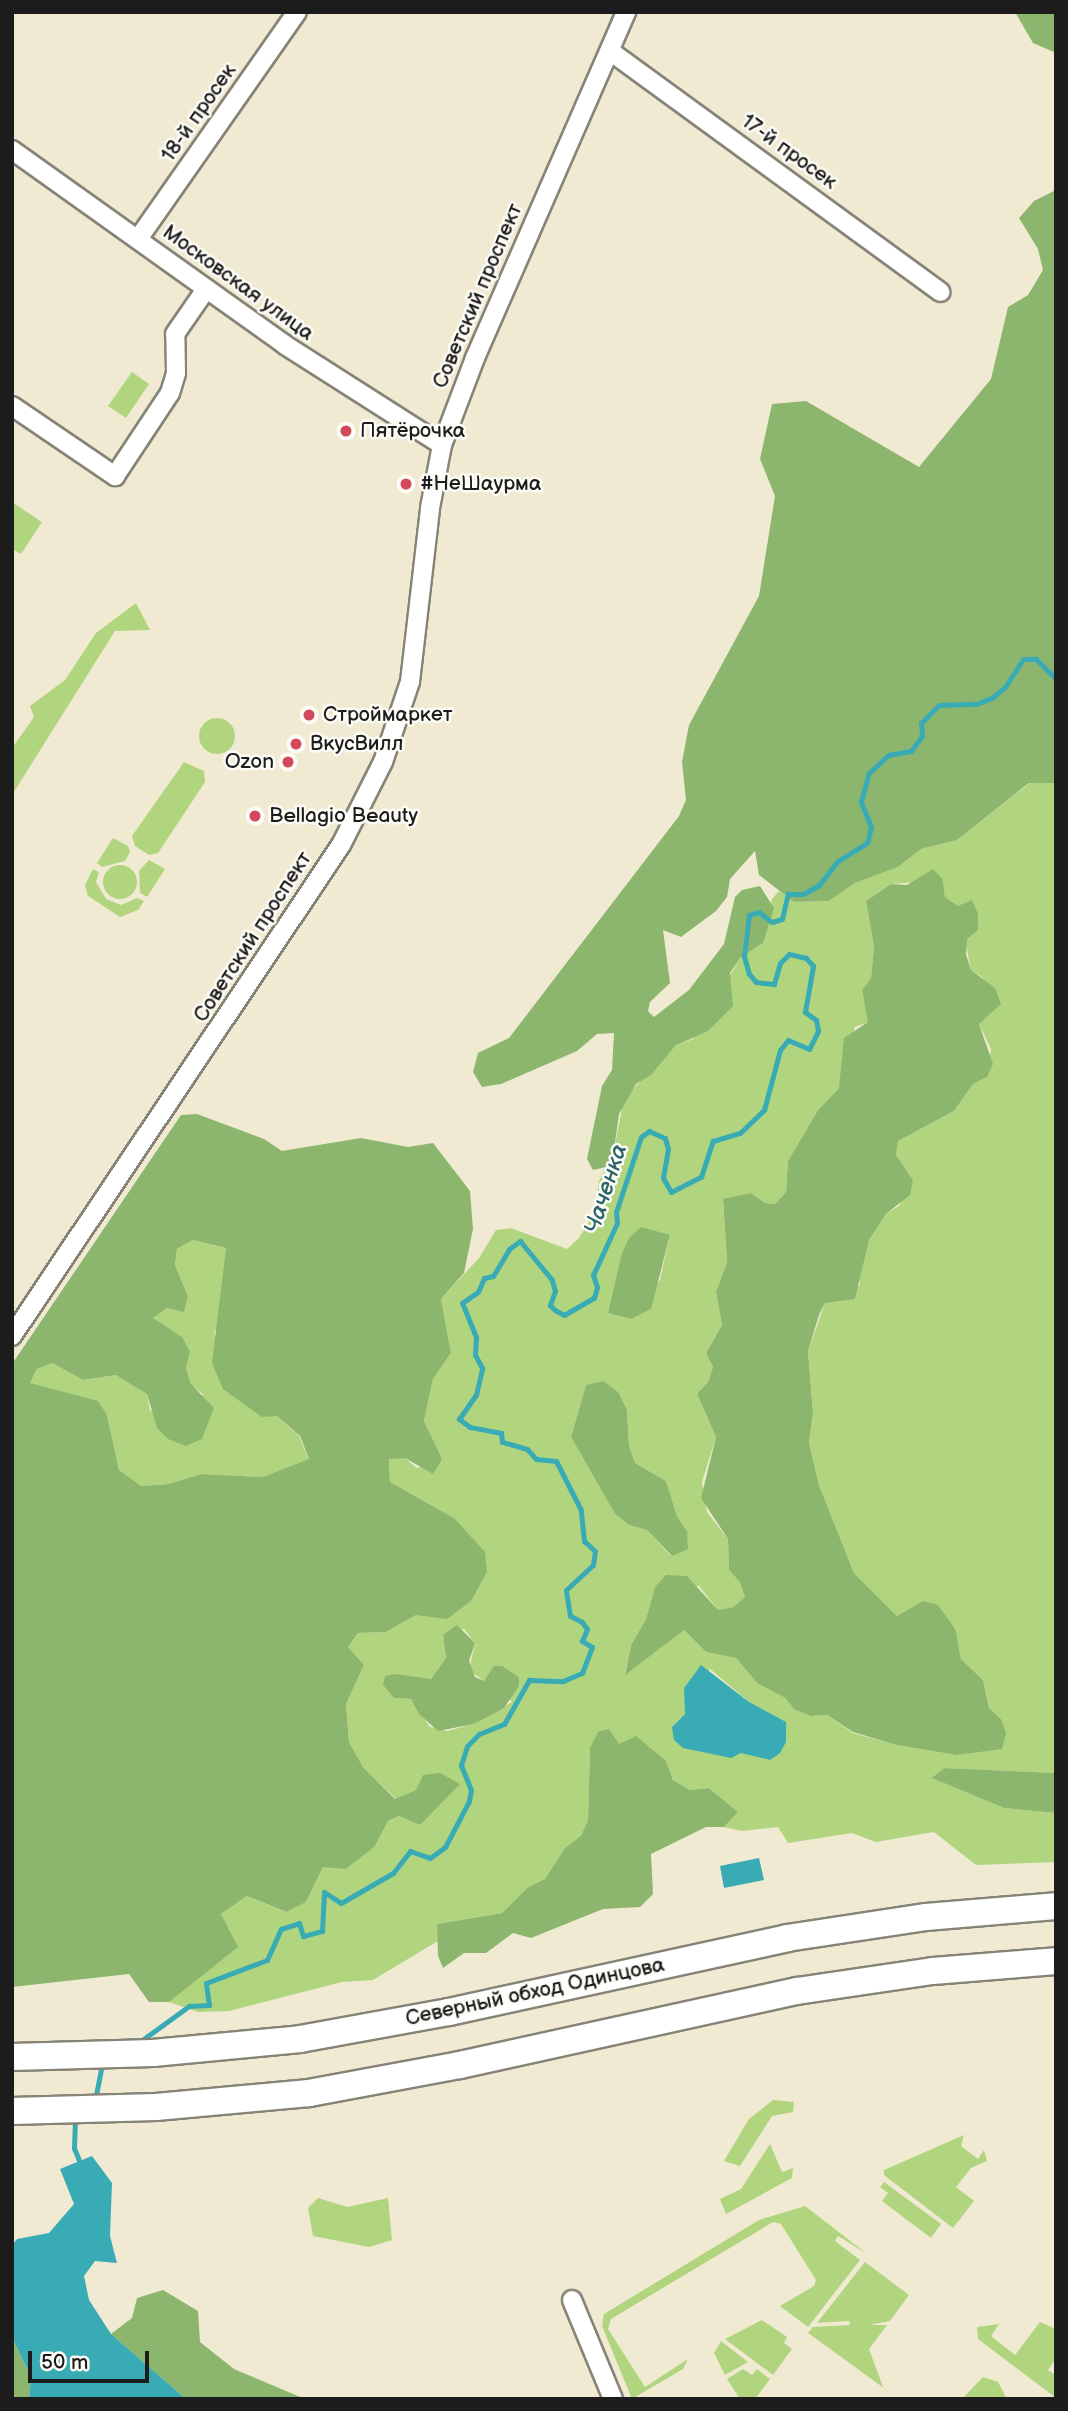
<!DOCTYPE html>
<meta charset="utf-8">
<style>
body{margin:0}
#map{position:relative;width:1068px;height:2411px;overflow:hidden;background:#f1ead2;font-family:"Balsamiq Sans",sans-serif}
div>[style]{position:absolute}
.green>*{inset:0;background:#b1d57f}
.round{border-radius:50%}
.forest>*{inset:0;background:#8cb66e}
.water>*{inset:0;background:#39abb4}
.stream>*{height:5px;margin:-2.5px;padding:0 2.5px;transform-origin:2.5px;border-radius:2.5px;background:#39abb4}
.roads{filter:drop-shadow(2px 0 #868377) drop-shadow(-2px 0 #868377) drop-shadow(0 2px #868377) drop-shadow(0 -2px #868377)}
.minor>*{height:18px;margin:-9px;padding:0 9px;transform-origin:9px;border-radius:9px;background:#fff}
.highway>*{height:26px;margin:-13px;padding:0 13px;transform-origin:13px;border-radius:13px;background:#fff}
.dots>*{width:19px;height:19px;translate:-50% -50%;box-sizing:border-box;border:4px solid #fdfcf7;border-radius:50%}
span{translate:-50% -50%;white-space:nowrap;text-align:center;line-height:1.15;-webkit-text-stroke:5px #fdfcf7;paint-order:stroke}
.street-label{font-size:21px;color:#1c1c1c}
.poi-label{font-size:21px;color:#1c1c1c}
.left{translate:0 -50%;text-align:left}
.right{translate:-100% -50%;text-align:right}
.water-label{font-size:23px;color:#2a6468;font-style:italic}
.frame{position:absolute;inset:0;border:14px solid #1c1c1c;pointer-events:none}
.scale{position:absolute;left:28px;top:2351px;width:121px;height:32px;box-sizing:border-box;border:4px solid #1c1c1c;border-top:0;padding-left:9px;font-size:21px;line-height:24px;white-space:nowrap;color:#1c1c1c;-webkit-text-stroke:5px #fdfcf7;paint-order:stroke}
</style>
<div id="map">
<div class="green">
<div style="clip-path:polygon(132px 372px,149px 384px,126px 418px,108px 406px)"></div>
<div style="clip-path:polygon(12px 502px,42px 522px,21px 554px,12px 549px)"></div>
<div style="clip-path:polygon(136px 603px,150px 630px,115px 631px,12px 795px,12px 748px,34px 717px,30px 706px,65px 680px,96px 633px)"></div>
<div class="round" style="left:199px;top:718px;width:36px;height:36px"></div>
<div style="clip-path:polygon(184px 762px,204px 771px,205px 782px,158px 853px,149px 855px,135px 846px,132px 836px)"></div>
<div style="clip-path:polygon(evenodd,1030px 783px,1056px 783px,1056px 1773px,944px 1768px,933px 1778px,1004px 1808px,1056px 1813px,1056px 1862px,976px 1865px,934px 1832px,876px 1842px,852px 1833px,788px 1843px,778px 1827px,742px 1831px,724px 1827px,738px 1812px,709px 1788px,690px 1790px,673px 1780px,666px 1761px,619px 1745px,590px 1748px,588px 1820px,581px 1837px,565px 1848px,545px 1879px,528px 1887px,502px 1913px,437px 1924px,438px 1941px,373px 1980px,342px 1982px,229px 2011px,198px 2012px,169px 2002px,205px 1971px,229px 1933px,221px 1914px,247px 1896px,285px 1912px,306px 1902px,323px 1867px,375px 1846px,388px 1821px,400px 1816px,421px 1825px,416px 1790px,396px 1799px,363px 1767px,349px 1742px,346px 1704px,364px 1665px,348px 1647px,358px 1633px,386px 1632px,416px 1615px,437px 1614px,471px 1601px,475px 1591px,454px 1518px,390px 1482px,389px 1458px,405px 1458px,417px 1468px,442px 1460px,424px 1421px,433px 1379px,451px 1353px,441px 1299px,479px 1258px,496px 1230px,511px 1228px,567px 1249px,579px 1238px,595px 1211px,599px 1181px,614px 1150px,624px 1098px,675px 1046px,693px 1039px,740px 958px,763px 943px,772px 899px,779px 891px,794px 902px,829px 901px,855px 883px,898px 867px,921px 849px,957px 840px,1030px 783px,943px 880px,945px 897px,958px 906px,971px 970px,983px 978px,979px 1024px,991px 1049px,987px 1077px,973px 1084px,954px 1111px,898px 1141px,896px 1155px,913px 1180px,899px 1206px,886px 1214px,869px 1240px,858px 1271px,860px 1285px,840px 1300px,825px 1303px,808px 1351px,813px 1413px,809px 1443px,819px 1485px,854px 1573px,897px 1616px,923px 1602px,956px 1629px,961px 1659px,983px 1680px,989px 1708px,1001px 1719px,987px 1749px,956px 1755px,896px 1745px,853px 1733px,827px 1715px,811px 1716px,795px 1710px,785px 1698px,757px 1683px,736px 1658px,706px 1652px,684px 1630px,625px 1673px,631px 1645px,646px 1619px,655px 1587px,699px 1586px,718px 1610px,733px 1607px,745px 1597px,741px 1582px,729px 1570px,728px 1539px,707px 1512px,702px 1482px,716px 1437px,697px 1394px,708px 1382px,713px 1367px,706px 1353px,722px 1325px,716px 1292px,727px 1262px,723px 1200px,751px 1193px,765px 1203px,775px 1204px,786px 1192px,788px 1161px,818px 1110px,839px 1088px,855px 1027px,869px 1022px,862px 991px,871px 978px,874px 947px,866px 901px,891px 884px,943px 880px,1030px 783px,670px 1235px,660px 1280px,631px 1319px,608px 1313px,629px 1238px,670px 1235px,1030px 783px,586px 1385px,619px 1393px,627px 1410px,629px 1446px,635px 1463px,666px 1481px,677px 1516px,687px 1531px,671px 1556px,647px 1530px,629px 1525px,615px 1514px,571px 1437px,586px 1385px,1030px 783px,464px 1629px,475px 1643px,469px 1670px,484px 1681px,490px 1674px,512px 1702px,474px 1724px,447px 1731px,430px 1727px,411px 1699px,394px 1698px,383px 1684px,431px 1679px,446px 1658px,443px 1635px,464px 1629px,1030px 783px,710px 1669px,749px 1702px,785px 1722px,770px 1760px,672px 1727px,685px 1714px,710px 1669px)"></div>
<div style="clip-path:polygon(113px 838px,128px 846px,130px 852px,125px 861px,102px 867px,97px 863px)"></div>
<div style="clip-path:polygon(149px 860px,165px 869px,147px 897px,140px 893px,139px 871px)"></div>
<div class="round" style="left:103px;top:865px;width:34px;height:34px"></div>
<div style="clip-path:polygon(93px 869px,99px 872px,96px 882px,106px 899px,121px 905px,137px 898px,144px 901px,138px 910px,120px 917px,88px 896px,85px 885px)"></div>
<div style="clip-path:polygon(193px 1240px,226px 1248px,220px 1320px,214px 1334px,277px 1416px,299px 1436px,309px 1460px,263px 1477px,201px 1474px,169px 1484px,140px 1486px,119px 1470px,107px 1415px,30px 1383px,37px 1369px,52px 1363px,83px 1380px,116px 1375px,132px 1382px,147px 1394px,150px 1411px,204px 1395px,191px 1385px,186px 1368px,190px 1352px,153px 1318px,167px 1308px,184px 1311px,188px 1296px,175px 1265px,177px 1249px)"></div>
<div style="clip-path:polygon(773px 2100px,794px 2102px,793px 2112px,772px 2116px,740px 2166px,724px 2161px,749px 2119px)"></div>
<div style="clip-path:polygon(964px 2135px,961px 2146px,978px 2159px,984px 2150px,987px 2161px,971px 2168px,956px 2187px,974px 2201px,953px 2228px,884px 2175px,884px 2170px)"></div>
<div style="clip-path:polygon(770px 2144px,782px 2172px,793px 2168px,792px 2178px,726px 2214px,720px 2199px,741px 2189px)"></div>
<div style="clip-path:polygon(884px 2182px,941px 2224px,931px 2238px,882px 2201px,888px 2193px,880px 2187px)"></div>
<div style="clip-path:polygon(318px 2198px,347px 2207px,388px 2198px,392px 2240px,369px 2247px,313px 2236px,308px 2208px)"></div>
<div style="clip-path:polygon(805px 2206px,866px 2253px,838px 2236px,835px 2241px,860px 2260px,808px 2327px,780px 2306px,814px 2286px,816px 2280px,781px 2224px,773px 2222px,611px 2319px,608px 2329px,645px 2387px,688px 2359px,683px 2369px,632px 2399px,602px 2326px,604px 2314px,759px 2220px)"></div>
<div style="clip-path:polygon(865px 2262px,909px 2295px,890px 2321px,869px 2325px,887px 2325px,869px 2349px,883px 2387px,899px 2399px,808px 2333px,813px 2327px,850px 2325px,849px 2321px,817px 2323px)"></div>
<div style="clip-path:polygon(762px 2320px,787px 2337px,784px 2343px,792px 2349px,773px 2375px,725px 2339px)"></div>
<div style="clip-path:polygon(1040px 2322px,1056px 2329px,1056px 2359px,1048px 2370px,1056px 2375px,1056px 2398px,978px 2339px,977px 2327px,999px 2324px,991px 2336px,1015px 2355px)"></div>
<div style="clip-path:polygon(721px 2341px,748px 2362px,725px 2375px,714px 2353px)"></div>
<div style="clip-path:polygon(743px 2369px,752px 2375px,757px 2369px,770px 2379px,755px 2399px,740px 2399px,727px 2379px)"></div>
<div style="clip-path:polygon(983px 2377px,998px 2382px,1007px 2399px,962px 2399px)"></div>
</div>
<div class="forest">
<div style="clip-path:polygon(1015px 12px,1056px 12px,1056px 53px,1033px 43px)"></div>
<div style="clip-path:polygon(1056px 190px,1056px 783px,1029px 783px,957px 840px,921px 849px,898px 867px,855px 883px,829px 901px,794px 902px,759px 875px,755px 851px,730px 879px,727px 897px,716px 911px,681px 937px,663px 930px,670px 983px,650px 1002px,648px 1011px,654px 1017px,689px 990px,724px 944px,735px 897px,742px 890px,760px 886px,774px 908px,763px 943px,740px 958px,730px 973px,733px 1006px,708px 1031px,675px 1046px,651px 1075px,636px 1084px,619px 1114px,614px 1150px,606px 1167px,593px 1170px,587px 1159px,602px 1086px,612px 1070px,614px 1033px,597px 1034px,577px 1051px,501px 1084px,482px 1087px,473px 1072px,478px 1053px,509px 1038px,679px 816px,686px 800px,682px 762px,689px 725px,759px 596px,775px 496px,760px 459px,772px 404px,806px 401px,919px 467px,991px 379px,1008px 307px,1028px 295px,1043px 270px,1038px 249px,1019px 218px,1034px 201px)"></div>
<div style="clip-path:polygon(933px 869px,943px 880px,945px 897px,958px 906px,972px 900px,978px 914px,978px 930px,967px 939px,966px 954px,971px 970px,995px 988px,1001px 1004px,979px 1024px,993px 1064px,987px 1077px,973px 1084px,954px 1111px,898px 1141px,896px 1155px,913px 1180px,910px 1195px,886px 1214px,869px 1240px,855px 1299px,825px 1303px,819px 1315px,808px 1351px,813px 1413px,809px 1443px,819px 1485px,854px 1573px,897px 1616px,923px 1601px,938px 1605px,956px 1630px,961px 1659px,983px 1680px,989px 1708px,1001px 1719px,1006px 1733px,1002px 1749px,956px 1755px,896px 1745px,853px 1732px,827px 1715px,811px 1716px,795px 1710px,785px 1698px,757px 1683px,736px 1658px,706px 1652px,684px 1630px,625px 1675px,631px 1645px,646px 1619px,655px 1587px,666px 1575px,687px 1576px,718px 1610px,733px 1607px,745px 1597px,740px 1582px,729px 1570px,728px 1539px,701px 1498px,716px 1437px,697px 1394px,708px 1382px,713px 1367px,706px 1353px,722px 1325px,716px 1292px,727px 1262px,723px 1199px,751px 1193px,765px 1203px,775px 1204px,786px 1192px,788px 1161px,818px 1110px,839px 1088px,844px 1038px,868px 1022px,862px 990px,871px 978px,874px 947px,866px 901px,891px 884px,907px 885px)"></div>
<div style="clip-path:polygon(evenodd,197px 1114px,264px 1139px,282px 1151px,361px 1138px,408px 1147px,433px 1143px,470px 1191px,473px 1229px,464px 1273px,441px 1299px,451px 1353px,433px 1379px,424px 1421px,442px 1459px,433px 1474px,405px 1458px,389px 1459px,390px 1482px,454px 1518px,485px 1552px,487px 1572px,471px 1601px,447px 1619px,416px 1615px,386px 1632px,358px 1633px,348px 1647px,364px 1665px,346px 1704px,349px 1742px,363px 1767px,395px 1799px,416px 1790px,423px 1775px,440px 1773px,460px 1784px,420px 1825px,399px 1816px,388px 1821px,375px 1846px,346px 1869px,323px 1867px,306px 1902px,286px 1912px,247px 1896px,221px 1914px,238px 1947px,169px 2002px,149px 2002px,129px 1974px,12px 1987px,12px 1364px,181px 1115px,197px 1114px,193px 1240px,226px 1248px,212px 1363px,223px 1389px,262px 1417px,277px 1416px,300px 1436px,309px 1459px,263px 1477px,201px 1474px,169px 1484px,141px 1486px,119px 1470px,107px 1415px,98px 1401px,30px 1383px,37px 1369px,52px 1363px,83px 1380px,116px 1375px,147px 1394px,157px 1428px,168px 1439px,186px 1446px,202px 1439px,214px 1408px,191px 1384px,186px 1368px,190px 1352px,182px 1337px,153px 1318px,167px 1308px,184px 1312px,188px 1296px,175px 1265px,177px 1249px,193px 1240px)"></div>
<div style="clip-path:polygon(641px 1227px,670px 1235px,651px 1309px,631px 1319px,608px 1313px,622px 1253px,629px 1238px)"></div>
<div style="clip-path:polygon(604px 1381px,619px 1393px,627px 1410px,629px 1446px,635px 1463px,666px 1481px,677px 1516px,687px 1531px,688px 1549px,672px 1556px,647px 1530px,629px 1525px,615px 1514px,571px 1437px,586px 1385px)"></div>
<div style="clip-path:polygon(457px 1625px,475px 1643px,469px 1661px,475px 1677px,484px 1681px,494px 1666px,502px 1666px,519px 1677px,519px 1686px,504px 1708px,474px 1724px,438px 1731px,419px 1714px,411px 1699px,394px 1698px,383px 1685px,385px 1676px,394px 1674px,431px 1679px,446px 1658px,443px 1635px)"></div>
<div style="clip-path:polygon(609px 1729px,619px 1744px,636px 1736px,666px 1761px,673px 1780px,690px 1790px,709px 1788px,738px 1812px,724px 1827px,706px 1827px,651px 1854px,653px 1894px,640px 1907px,603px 1909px,531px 1938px,513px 1933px,486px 1953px,464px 1953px,443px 1968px,438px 1956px,437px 1924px,502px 1913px,528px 1887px,545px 1879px,565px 1848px,581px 1836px,588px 1820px,590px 1748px,598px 1732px)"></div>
<div style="clip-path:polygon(944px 1768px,1056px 1773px,1056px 1813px,1004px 1808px,932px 1778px)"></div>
<div style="clip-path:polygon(163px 2290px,198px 2311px,200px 2342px,234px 2369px,305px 2399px,186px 2399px,111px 2334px,132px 2318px,137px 2298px)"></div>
<div style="clip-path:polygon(12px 2337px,31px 2377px,29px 2399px,12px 2399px)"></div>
</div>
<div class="water">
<div style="clip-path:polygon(701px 1665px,749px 1702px,786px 1722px,786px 1742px,780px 1753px,770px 1760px,741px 1753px,731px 1758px,683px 1748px,674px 1740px,672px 1727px,685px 1714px,684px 1688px)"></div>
<div style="clip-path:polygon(759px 1858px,764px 1880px,724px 1888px,720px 1866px)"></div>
<div style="clip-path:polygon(92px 2156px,112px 2183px,110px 2236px,117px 2263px,95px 2261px,84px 2276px,89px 2300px,111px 2334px,186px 2399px,29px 2399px,31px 2377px,12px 2337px,12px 2245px,17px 2239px,49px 2233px,74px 2204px,60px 2169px)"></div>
</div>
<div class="stream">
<div style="left:138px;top:2043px;width:63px;rotate:-36deg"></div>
<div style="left:189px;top:2006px;width:20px;rotate:-3deg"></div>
<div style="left:209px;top:2005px;width:22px;rotate:-98deg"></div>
<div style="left:206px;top:1983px;width:65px;rotate:-20.7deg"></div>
<div style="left:267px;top:1960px;width:34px;rotate:-66deg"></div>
<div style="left:281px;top:1929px;width:19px;rotate:-18deg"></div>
<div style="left:299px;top:1923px;width:14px;rotate:73deg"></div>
<div style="left:303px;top:1936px;width:20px;rotate:-15deg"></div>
<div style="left:322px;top:1931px;width:39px;rotate:-87deg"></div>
<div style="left:324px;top:1892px;width:20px;rotate:33deg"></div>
<div style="left:341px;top:1903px;width:60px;rotate:-30deg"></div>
<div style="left:393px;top:1873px;width:28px;rotate:-52deg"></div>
<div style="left:410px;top:1851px;width:21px;rotate:19deg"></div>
<div style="left:430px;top:1858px;width:19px;rotate:-36deg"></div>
<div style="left:445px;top:1847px;width:52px;rotate:-62.4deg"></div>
<div style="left:469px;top:1801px;width:11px;rotate:-80deg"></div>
<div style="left:471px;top:1790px;width:27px;rotate:-112deg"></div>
<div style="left:461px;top:1765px;width:20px;rotate:-72deg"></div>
<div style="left:467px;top:1746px;width:17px;rotate:-45deg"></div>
<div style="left:479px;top:1734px;width:27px;rotate:-22deg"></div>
<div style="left:504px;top:1724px;width:51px;rotate:-60.4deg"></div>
<div style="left:529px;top:1680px;width:34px;rotate:2deg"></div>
<div style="left:563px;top:1681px;width:21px;rotate:-23deg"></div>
<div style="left:582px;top:1673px;width:28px;rotate:-69deg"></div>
<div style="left:592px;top:1647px;width:12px;rotate:-149deg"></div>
<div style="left:582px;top:1641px;width:13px;rotate:-67deg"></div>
<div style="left:587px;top:1629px;width:9px;rotate:-126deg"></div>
<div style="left:582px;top:1622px;width:13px;rotate:-153deg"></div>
<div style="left:570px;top:1616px;width:26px;rotate:-99deg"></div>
<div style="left:566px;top:1590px;width:37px;rotate:-43deg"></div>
<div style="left:593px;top:1565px;width:14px;rotate:-82deg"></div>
<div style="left:595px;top:1551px;width:15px;rotate:-138deg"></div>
<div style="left:584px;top:1541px;width:31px;rotate:-96deg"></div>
<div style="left:581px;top:1510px;width:55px;rotate:-117deg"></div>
<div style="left:556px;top:1461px;width:20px;rotate:-174deg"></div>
<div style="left:536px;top:1459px;width:13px;rotate:-132deg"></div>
<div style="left:527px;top:1449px;width:26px;rotate:-164deg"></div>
<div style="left:502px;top:1442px;width:9px;rotate:-96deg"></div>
<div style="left:501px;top:1433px;width:32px;rotate:-169deg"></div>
<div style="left:470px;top:1427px;width:14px;rotate:-144deg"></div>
<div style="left:459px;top:1419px;width:29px;rotate:-55deg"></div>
<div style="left:476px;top:1395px;width:28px;rotate:-77deg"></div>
<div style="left:482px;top:1368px;width:15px;rotate:-118deg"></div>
<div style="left:475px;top:1355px;width:18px;rotate:-87deg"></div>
<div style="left:476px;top:1337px;width:37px;rotate:-112deg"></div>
<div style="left:462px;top:1303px;width:19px;rotate:-35deg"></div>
<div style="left:478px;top:1292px;width:15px;rotate:-67deg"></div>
<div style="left:484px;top:1278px;width:9px;rotate:-13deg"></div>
<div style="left:493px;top:1276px;width:31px;rotate:-59deg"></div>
<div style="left:509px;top:1249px;width:14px;rotate:-36deg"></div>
<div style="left:520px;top:1241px;width:50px;rotate:50.6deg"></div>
<div style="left:552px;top:1280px;width:11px;rotate:75deg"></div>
<div style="left:555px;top:1291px;width:15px;rotate:110deg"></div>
<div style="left:550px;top:1305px;width:7px;rotate:45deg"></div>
<div style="left:555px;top:1310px;width:10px;rotate:29deg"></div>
<div style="left:564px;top:1315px;width:34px;rotate:-30deg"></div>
<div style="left:594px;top:1298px;width:11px;rotate:-75deg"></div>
<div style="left:597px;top:1287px;width:13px;rotate:-108deg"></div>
<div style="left:593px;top:1275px;width:57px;rotate:-65.2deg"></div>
<div style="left:617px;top:1223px;width:11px;rotate:-95deg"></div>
<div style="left:616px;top:1212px;width:79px;rotate:-71.6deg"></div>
<div style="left:641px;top:1137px;width:10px;rotate:-37deg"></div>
<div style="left:649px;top:1131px;width:17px;rotate:24deg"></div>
<div style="left:665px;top:1138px;width:11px;rotate:75deg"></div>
<div style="left:668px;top:1149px;width:29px;rotate:100deg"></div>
<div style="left:663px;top:1178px;width:16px;rotate:60deg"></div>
<div style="left:671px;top:1192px;width:34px;rotate:-27deg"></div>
<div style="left:701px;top:1177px;width:38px;rotate:-72deg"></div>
<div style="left:713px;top:1141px;width:28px;rotate:-17deg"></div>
<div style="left:740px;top:1133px;width:33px;rotate:-44deg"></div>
<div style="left:764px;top:1110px;width:62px;rotate:-75.1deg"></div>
<div style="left:780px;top:1050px;width:13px;rotate:-51deg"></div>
<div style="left:788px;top:1040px;width:23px;rotate:23deg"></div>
<div style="left:809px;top:1049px;width:20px;rotate:-63deg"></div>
<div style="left:818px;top:1031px;width:11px;rotate:-100deg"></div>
<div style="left:816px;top:1020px;width:14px;rotate:-144deg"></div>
<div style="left:805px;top:1012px;width:47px;rotate:-80.1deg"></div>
<div style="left:813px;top:966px;width:11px;rotate:-131deg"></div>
<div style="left:806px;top:958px;width:17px;rotate:-167deg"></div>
<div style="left:789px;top:954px;width:13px;rotate:135deg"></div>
<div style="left:780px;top:963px;width:22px;rotate:106deg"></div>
<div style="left:774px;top:984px;width:18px;rotate:-174deg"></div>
<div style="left:756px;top:982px;width:11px;rotate:-131deg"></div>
<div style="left:749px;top:974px;width:19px;rotate:-106deg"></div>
<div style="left:744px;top:956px;width:41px;rotate:-83deg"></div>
<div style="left:749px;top:915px;width:10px;rotate:-17deg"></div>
<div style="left:759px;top:912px;width:16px;rotate:38deg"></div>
<div style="left:772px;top:922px;width:10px;rotate:-17deg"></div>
<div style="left:782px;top:919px;width:26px;rotate:-77deg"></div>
<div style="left:788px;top:894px;width:15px"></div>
<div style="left:803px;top:894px;width:18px;rotate:-29deg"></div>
<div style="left:819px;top:885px;width:31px;rotate:-52deg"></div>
<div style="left:838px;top:861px;width:34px;rotate:-32deg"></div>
<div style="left:867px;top:843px;width:16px;rotate:-76deg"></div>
<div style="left:871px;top:827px;width:27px;rotate:-112deg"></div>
<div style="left:861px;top:802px;width:30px;rotate:-75deg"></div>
<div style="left:869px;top:773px;width:26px;rotate:-43deg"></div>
<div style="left:888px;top:755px;width:23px;rotate:-10deg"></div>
<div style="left:911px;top:751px;width:19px;rotate:-54deg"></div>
<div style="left:922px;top:736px;width:13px;rotate:-94deg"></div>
<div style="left:921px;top:723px;width:25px;rotate:-45deg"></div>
<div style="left:939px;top:705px;width:37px;rotate:-2deg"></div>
<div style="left:976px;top:704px;width:17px;rotate:-21deg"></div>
<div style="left:992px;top:698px;width:17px;rotate:-40deg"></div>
<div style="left:1005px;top:687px;width:33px;rotate:-57deg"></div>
<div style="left:1023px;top:659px;width:13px"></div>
<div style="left:1036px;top:659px;width:28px;rotate:45deg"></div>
<div style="left:95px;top:2100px;width:38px;rotate:-79deg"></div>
<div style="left:75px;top:2119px;width:29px;rotate:92deg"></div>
<div style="left:74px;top:2148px;width:18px;rotate:68deg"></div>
</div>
<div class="roads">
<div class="minor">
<div style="left:610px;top:51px;width:409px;rotate:36.1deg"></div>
<div style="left:12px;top:150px;width:335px;rotate:35.5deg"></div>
<div style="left:285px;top:345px;width:186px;rotate:32.5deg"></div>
<div style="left:138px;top:239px;width:277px;rotate:-55deg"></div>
<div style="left:12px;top:406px;width:125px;rotate:34.2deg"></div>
<div style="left:115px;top:476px;width:100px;rotate:-56.5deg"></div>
<div style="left:170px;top:393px;width:21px;rotate:-73deg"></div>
<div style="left:176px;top:373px;width:39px;rotate:-91deg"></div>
<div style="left:175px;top:334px;width:55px;rotate:-55.4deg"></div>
<div style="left:12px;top:1336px;width:591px;rotate:-56.18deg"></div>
<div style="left:341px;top:845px;width:93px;rotate:-63.2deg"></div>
<div style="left:383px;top:762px;width:84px;rotate:-71.4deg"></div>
<div style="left:410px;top:682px;width:175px;rotate:-83.4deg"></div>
<div style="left:430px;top:508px;width:64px;rotate:-79.2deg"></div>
<div style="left:442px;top:445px;width:93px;rotate:-69.2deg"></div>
<div style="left:475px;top:358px;width:378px;rotate:-66.4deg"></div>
<div style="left:572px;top:2300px;width:107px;rotate:67.5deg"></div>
</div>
<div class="highway">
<div style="left:12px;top:2057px;width:141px;rotate:-1.6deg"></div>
<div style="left:153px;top:2053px;width:148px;rotate:-5.4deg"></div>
<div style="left:300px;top:2039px;width:151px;rotate:-10.3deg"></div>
<div style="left:449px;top:2012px;width:346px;rotate:-12.3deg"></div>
<div style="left:787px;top:1938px;width:141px;rotate:-8.6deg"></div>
<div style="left:926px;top:1917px;width:130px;rotate:-4.8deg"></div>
<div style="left:12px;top:2111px;width:144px;rotate:-1.6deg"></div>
<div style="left:156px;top:2107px;width:154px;rotate:-5.2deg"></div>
<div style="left:309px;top:2093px;width:154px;rotate:-10.5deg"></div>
<div style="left:460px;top:2065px;width:345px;rotate:-12.4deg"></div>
<div style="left:797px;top:1991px;width:137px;rotate:-8.4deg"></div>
<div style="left:933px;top:1971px;width:123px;rotate:-4.6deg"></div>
</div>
</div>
<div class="dots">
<div style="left:346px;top:431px;background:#d1495b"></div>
<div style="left:406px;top:484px;background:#d1495b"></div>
<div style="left:309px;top:715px;background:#d1495b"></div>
<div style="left:296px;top:744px;background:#d1495b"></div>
<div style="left:288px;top:762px;background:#d1495b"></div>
<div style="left:255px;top:816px;background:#d1495b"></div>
</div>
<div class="street-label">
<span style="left:199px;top:113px;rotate:-55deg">18-й просек</span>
<span style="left:789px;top:152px;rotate:36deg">17-й просек</span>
<span style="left:238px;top:283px;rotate:36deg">Московская улица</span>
<span style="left:478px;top:296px;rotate:-67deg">Советский проспект</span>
<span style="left:253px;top:937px;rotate:-57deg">Советский проспект</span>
<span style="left:535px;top:1992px;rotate:-12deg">Северный обход Одинцова</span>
</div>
<div class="poi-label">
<span class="left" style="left:360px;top:431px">Пятёрочка</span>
<span class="left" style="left:420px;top:484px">#НеШаурма</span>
<span class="left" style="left:323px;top:715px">Строймаркет</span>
<span class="left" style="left:310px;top:744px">ВкусВилл</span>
<span class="right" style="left:274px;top:762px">Ozon</span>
<span class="left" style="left:269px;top:816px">Bellagio Beauty</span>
</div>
<div class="water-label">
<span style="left:606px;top:1189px;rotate:-72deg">Чаченка</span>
</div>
<div class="frame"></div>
<div class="scale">50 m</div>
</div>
